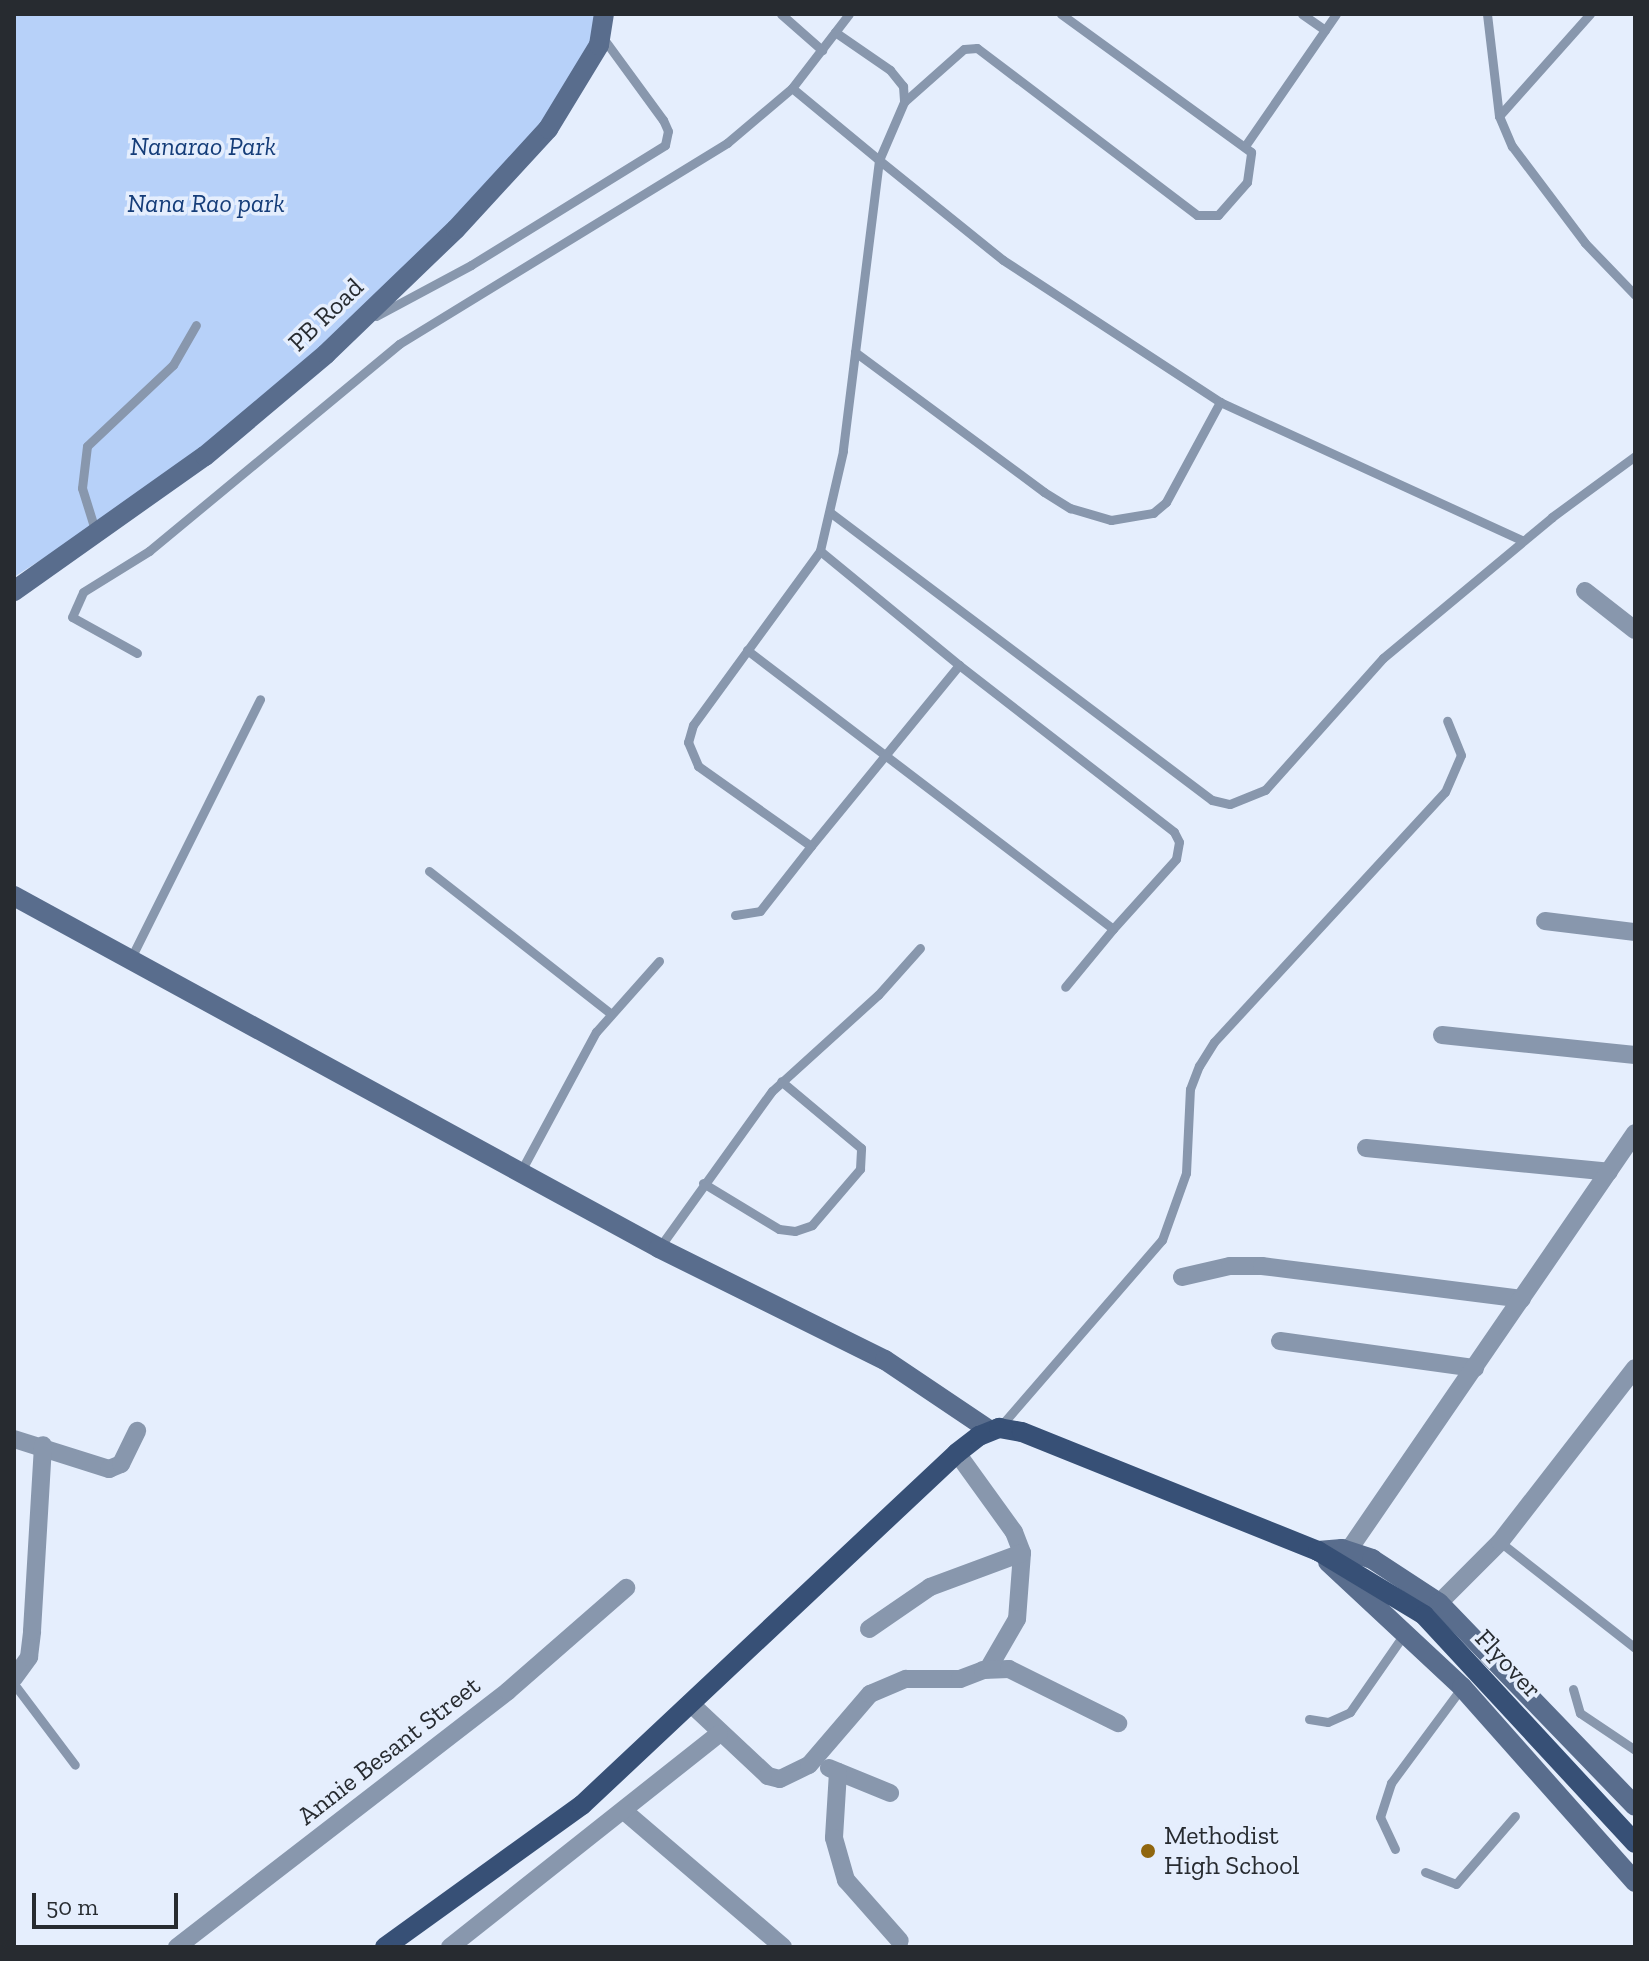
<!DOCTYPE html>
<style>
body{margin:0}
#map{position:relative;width:1649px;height:1961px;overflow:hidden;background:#e5eefd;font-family:"Zilla Slab",serif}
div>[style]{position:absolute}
.green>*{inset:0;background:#b7d1f9}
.lane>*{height:9px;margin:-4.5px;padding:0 4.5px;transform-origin:4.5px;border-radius:4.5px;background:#8897ad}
.street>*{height:18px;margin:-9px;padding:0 9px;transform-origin:9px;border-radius:9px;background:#8897ad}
.secondary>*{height:20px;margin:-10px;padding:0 10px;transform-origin:10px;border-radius:10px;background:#596d8d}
.primary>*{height:20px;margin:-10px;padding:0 10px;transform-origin:10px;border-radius:10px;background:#375076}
.dots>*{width:22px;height:22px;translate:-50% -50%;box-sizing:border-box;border:4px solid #e5eefd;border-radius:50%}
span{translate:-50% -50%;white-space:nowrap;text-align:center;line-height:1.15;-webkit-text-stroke:7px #e5eefd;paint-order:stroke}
.park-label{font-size:26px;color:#153d79;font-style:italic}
.street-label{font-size:26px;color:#272b30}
.poi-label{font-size:26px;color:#272b30}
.left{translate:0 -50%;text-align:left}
.frame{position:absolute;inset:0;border:16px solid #272b30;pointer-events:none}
.scale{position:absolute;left:32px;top:1893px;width:146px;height:36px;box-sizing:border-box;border:4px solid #272b30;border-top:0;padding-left:10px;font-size:24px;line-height:28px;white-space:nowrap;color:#272b30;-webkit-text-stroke:6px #e5eefd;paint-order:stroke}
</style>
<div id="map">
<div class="green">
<div style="clip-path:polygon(14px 14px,604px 14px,610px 35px,478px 216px,214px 450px,14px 577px)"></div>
</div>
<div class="lane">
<div style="left:781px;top:14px;width:55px;rotate:41.3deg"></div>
<div style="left:1302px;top:14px;width:28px;rotate:35deg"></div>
<div style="left:1487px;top:14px;width:103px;rotate:83.3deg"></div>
<div style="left:1499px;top:116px;width:33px;rotate:67deg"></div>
<div style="left:1512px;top:146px;width:121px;rotate:53deg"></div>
<div style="left:1585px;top:243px;width:72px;rotate:46.1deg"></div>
<div style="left:835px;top:32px;width:67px;rotate:34.6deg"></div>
<div style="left:890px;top:70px;width:21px;rotate:51deg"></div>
<div style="left:903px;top:86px;width:16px;rotate:86deg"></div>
<div style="left:904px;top:102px;width:63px;rotate:113.3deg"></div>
<div style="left:879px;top:160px;width:159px;rotate:38.9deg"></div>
<div style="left:1003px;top:260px;width:259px;rotate:33.2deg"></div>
<div style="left:1220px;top:402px;width:333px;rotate:24.6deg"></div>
<div style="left:792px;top:88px;width:93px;rotate:-52.4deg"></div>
<div style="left:904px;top:102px;width:80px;rotate:-41.5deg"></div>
<div style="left:964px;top:49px;width:13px;rotate:-4deg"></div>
<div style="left:977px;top:48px;width:276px;rotate:37.2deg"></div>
<div style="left:1197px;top:215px;width:21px"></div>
<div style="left:1218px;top:215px;width:44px;rotate:-48.7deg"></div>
<div style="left:1247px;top:182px;width:30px;rotate:-82deg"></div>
<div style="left:1251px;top:152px;width:235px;rotate:-144deg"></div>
<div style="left:1499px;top:116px;width:137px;rotate:-48.3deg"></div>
<div style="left:1245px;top:146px;width:160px;rotate:-55.4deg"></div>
<div style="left:376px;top:316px;width:108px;rotate:-28.2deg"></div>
<div style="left:471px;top:265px;width:228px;rotate:-31.7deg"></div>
<div style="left:665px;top:145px;width:14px;rotate:-78deg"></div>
<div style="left:668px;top:131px;width:12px;rotate:-114deg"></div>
<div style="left:663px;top:120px;width:102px;rotate:-126.2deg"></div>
<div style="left:855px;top:352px;width:235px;rotate:36.5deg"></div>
<div style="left:1044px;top:492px;width:31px;rotate:32deg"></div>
<div style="left:1070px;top:508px;width:43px;rotate:16.3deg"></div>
<div style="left:1111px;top:520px;width:43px;rotate:-9.5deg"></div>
<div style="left:1153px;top:513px;width:17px;rotate:-40deg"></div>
<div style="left:1166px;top:502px;width:114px;rotate:-61.6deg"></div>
<div style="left:831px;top:513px;width:477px;rotate:37deg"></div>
<div style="left:1212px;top:800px;width:18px;rotate:13deg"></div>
<div style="left:1230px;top:804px;width:38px;rotate:-22deg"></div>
<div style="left:1265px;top:790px;width:177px;rotate:-48.2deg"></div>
<div style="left:1383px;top:658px;width:220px;rotate:-39.8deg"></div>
<div style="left:1552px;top:517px;width:103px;rotate:-36.3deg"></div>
<div style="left:96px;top:533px;width:47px;rotate:-107.3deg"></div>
<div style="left:82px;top:488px;width:42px;rotate:-83.2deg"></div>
<div style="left:87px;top:446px;width:118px;rotate:-43.3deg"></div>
<div style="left:173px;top:365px;width:46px;rotate:-60.1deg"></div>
<div style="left:747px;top:650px;width:460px;rotate:37.3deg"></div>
<div style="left:1113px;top:929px;width:75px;rotate:129.6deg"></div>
<div style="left:137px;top:653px;width:74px;rotate:-151deg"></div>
<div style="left:72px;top:617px;width:27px;rotate:-66deg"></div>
<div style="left:83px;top:592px;width:78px;rotate:-31.8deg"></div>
<div style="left:149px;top:551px;width:325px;rotate:-39.6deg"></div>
<div style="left:399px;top:344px;width:385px;rotate:-31.5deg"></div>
<div style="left:727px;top:143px;width:85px;rotate:-40.2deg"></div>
<div style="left:792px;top:88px;width:113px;rotate:39.6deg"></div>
<div style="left:879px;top:160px;width:293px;rotate:97.1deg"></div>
<div style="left:843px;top:451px;width:103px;rotate:103deg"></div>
<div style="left:820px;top:551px;width:215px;rotate:126.1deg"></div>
<div style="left:693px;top:725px;width:18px;rotate:106deg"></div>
<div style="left:688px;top:742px;width:26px;rotate:67deg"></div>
<div style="left:698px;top:766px;width:138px;rotate:35.3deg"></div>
<div style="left:811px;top:846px;width:234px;rotate:-50.7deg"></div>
<div style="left:959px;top:665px;width:180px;rotate:-140.6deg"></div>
<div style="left:959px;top:665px;width:272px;rotate:37.8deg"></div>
<div style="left:1174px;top:832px;width:11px;rotate:63deg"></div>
<div style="left:1179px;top:842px;width:17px;rotate:100deg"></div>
<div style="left:1176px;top:859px;width:94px;rotate:132deg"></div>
<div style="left:429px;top:871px;width:230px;rotate:38.1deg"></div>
<div style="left:735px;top:915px;width:25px;rotate:-9deg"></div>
<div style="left:760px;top:911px;width:83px;rotate:-51.9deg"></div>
<div style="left:132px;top:956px;width:287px;rotate:-63.5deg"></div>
<div style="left:521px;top:1171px;width:158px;rotate:-61.7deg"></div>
<div style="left:596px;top:1032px;width:95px;rotate:-48.4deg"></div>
<div style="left:703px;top:1183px;width:89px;rotate:31.2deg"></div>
<div style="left:779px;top:1229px;width:16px;rotate:7deg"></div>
<div style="left:795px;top:1231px;width:18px;rotate:-19deg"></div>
<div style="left:812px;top:1225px;width:74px;rotate:-49.4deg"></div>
<div style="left:860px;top:1169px;width:21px;rotate:-87deg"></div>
<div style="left:861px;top:1148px;width:104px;rotate:-140.1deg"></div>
<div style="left:659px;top:1248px;width:193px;rotate:-54.3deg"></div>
<div style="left:772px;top:1091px;width:143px;rotate:-42.2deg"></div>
<div style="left:878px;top:995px;width:63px;rotate:-48.2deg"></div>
<div style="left:999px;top:1428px;width:249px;rotate:-49.1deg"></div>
<div style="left:1162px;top:1240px;width:71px;rotate:-70.3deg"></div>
<div style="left:1186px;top:1173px;width:84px;rotate:-87.3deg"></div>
<div style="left:1190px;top:1089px;width:25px;rotate:-69deg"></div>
<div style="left:1199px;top:1066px;width:28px;rotate:-58deg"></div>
<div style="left:1214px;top:1042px;width:340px;rotate:-47.3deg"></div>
<div style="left:1445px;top:792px;width:40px;rotate:-66.6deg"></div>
<div style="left:1461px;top:755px;width:37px;rotate:-112deg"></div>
<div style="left:1500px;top:1542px;width:172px;rotate:38.1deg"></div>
<div style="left:14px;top:1684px;width:101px;rotate:53deg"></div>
<div style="left:1573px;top:1689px;width:25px;rotate:74deg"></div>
<div style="left:1580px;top:1713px;width:66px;rotate:33.9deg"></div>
<div style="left:1309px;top:1719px;width:19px;rotate:9deg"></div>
<div style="left:1328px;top:1722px;width:24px;rotate:-24deg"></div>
<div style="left:1350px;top:1712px;width:96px;rotate:-55.2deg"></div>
<div style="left:1395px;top:1849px;width:35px;rotate:-115deg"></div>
<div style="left:1380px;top:1817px;width:36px;rotate:-72deg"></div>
<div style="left:1391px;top:1783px;width:119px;rotate:-53.5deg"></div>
<div style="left:1425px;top:1872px;width:33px;rotate:21deg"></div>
<div style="left:1456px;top:1884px;width:90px;rotate:-49.1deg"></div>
</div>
<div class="street">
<div style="left:1585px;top:591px;width:63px;rotate:38deg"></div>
<div style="left:1545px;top:921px;width:91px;rotate:7deg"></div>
<div style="left:1442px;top:1035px;width:194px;rotate:5.9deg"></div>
<div style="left:1366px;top:1148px;width:244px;rotate:5.6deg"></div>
<div style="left:1182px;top:1277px;width:49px;rotate:-12.9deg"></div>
<div style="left:1230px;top:1266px;width:32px"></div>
<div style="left:1262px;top:1266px;width:262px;rotate:7.2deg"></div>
<div style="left:1280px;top:1341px;width:197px;rotate:7.9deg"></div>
<div style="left:14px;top:1439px;width:100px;rotate:17.5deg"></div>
<div style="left:109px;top:1469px;width:13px;rotate:-23deg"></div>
<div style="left:121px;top:1464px;width:37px;rotate:-64deg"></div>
<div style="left:957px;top:1453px;width:97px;rotate:54.2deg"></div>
<div style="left:1014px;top:1532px;width:22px;rotate:69deg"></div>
<div style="left:1022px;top:1553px;width:66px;rotate:94.3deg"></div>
<div style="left:1017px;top:1619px;width:58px;rotate:120.1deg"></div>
<div style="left:1348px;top:1551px;width:507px;rotate:-55.53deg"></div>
<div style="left:1439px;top:1603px;width:86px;rotate:-45deg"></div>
<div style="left:1500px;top:1542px;width:220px;rotate:-52.2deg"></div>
<div style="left:869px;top:1629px;width:74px;rotate:-34.5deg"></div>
<div style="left:930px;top:1587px;width:98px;rotate:-20.3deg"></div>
<div style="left:14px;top:1678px;width:26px;rotate:-54deg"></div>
<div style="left:29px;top:1657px;width:26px;rotate:-83deg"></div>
<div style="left:32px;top:1631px;width:186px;rotate:-86.6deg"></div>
<div style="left:690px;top:1703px;width:107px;rotate:43.1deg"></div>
<div style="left:768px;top:1776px;width:12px;rotate:14deg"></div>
<div style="left:780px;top:1779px;width:32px;rotate:-26deg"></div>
<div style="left:809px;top:1765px;width:94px;rotate:-49.3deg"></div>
<div style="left:870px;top:1694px;width:39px;rotate:-23deg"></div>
<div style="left:906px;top:1679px;width:54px"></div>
<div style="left:960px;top:1679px;width:25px;rotate:-21deg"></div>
<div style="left:983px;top:1670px;width:26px;rotate:-2deg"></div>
<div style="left:1009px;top:1669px;width:122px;rotate:26.4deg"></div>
<div style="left:829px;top:1768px;width:66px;rotate:22.3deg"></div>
<div style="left:838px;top:1772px;width:66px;rotate:93.5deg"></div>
<div style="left:834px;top:1838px;width:44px;rotate:74.1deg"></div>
<div style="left:846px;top:1880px;width:81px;rotate:48.5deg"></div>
<div style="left:624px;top:1811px;width:209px;rotate:40.5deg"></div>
<div style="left:177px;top:1947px;width:418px;rotate:-37.7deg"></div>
<div style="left:508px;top:1691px;width:157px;rotate:-41.1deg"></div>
<div style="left:450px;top:1947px;width:343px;rotate:-38.4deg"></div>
</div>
<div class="secondary">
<div style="left:14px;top:591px;width:234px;rotate:-35.3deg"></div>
<div style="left:205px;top:456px;width:158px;rotate:-40.1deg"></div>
<div style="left:326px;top:354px;width:180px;rotate:-43.9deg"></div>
<div style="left:456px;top:229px;width:136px;rotate:-47.4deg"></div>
<div style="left:548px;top:129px;width:98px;rotate:-58.7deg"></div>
<div style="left:599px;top:45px;width:31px;rotate:-81deg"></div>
<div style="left:14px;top:896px;width:735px;rotate:28.62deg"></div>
<div style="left:659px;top:1248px;width:252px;rotate:26.4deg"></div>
<div style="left:885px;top:1360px;width:125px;rotate:33.9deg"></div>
<div style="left:1318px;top:1551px;width:24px;rotate:-5deg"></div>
<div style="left:1342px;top:1549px;width:32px;rotate:18deg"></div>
<div style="left:1372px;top:1559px;width:80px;rotate:33.3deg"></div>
<div style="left:1439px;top:1603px;width:282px;rotate:46deg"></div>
<div style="left:1328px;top:1562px;width:183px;rotate:43deg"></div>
<div style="left:1462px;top:1687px;width:261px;rotate:48.4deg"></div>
</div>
<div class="primary">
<div style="left:385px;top:1947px;width:243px;rotate:-35.8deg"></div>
<div style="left:582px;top:1805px;width:514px;rotate:-43.19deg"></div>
<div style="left:957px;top:1453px;width:28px;rotate:-38deg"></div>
<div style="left:979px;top:1436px;width:22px;rotate:-22deg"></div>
<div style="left:999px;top:1428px;width:23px;rotate:10deg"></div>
<div style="left:1022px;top:1432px;width:319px;rotate:21.9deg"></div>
<div style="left:1318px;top:1551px;width:124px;rotate:31.1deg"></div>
<div style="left:1424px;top:1615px;width:311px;rotate:47.2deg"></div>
</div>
<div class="dots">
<div style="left:1148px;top:1851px;background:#90660e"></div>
</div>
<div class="park-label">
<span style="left:203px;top:147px">Nanarao Park</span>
<span style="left:206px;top:204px">Nana Rao park</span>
</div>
<div class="street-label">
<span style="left:326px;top:315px;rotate:-44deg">PB Road</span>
<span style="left:1508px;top:1664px;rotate:47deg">Flyover</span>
<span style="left:389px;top:1751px;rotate:-38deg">Annie Besant Street</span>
</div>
<div class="poi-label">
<span class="left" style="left:1164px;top:1851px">Methodist<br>High School</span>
</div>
<div class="frame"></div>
<div class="scale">50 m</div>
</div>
